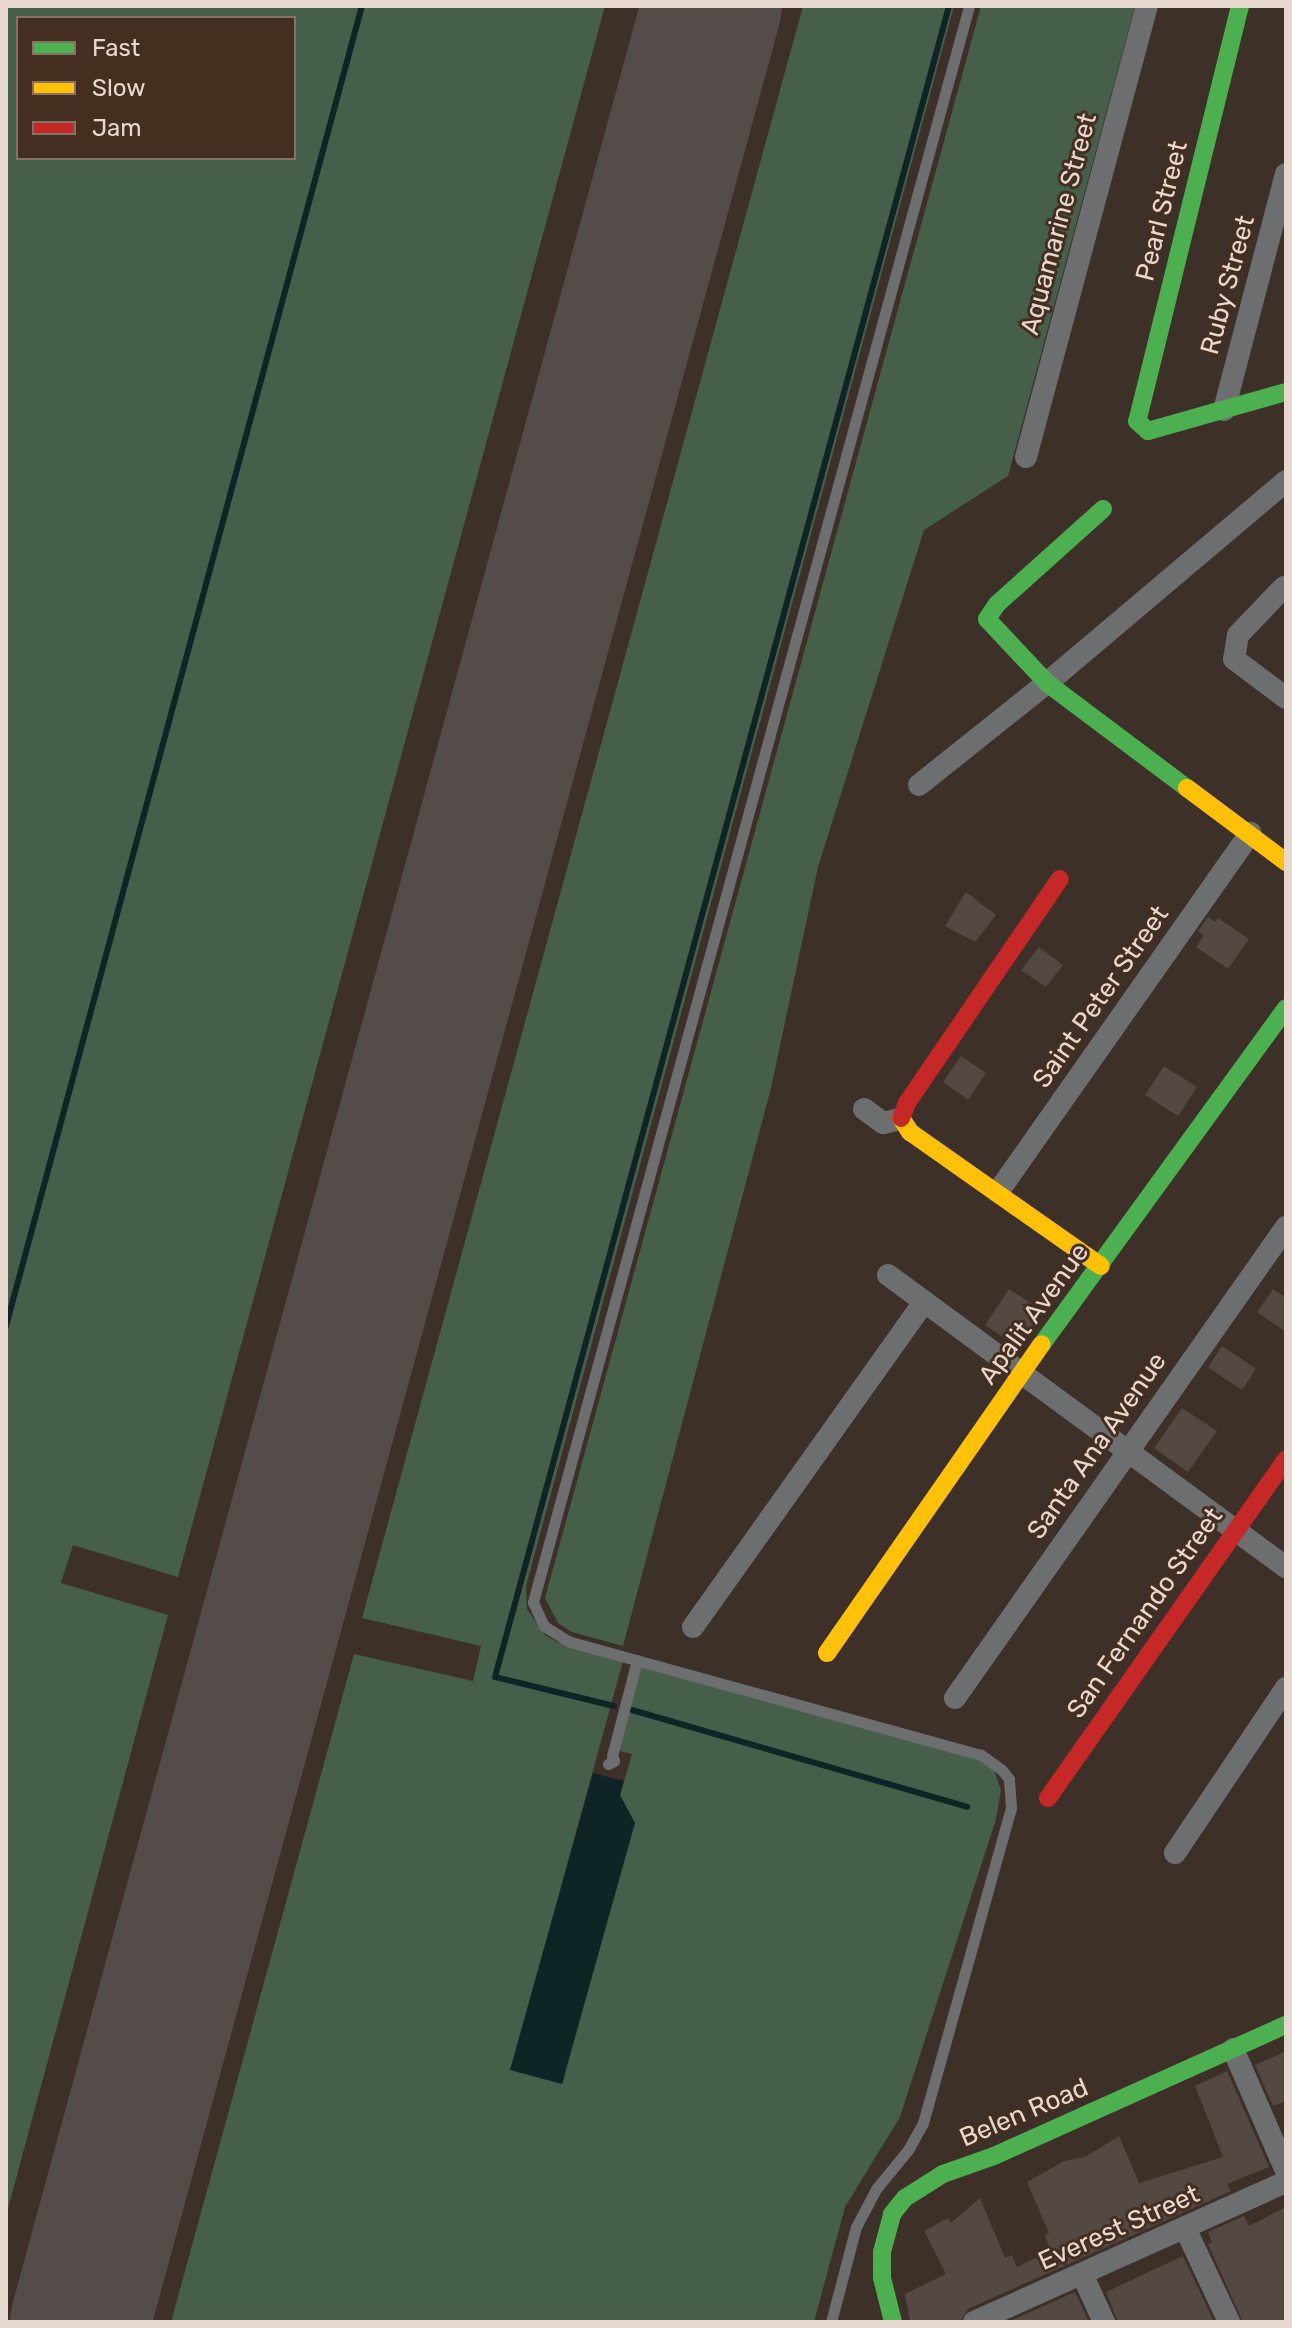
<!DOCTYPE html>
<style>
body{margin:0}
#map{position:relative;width:1292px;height:2328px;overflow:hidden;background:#3c3028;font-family:Rubik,sans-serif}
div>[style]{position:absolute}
.green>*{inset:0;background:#465f4a}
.water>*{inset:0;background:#0f2425}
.stream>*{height:6px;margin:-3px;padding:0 3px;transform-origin:3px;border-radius:3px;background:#0f2425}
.runway>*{height:140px;margin:-70px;padding:0 70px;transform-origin:70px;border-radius:70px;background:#544c48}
.building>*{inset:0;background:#534842}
.lane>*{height:11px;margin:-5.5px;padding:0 5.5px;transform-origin:5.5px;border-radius:5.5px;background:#6d6e70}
.street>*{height:22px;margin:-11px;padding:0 11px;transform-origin:11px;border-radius:11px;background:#6d6e70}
.fast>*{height:18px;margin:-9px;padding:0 9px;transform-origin:9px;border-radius:9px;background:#4caf50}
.slow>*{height:18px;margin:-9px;padding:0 9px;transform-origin:9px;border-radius:9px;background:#ffc107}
.jam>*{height:18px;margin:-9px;padding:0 9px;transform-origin:9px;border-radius:9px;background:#c62828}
span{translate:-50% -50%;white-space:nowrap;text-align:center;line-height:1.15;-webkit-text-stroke:6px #442e20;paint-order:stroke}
.street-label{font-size:26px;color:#e7d8cf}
.frame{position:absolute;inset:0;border:8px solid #e7d8cf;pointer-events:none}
.legend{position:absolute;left:16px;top:16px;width:280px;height:144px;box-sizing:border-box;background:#442e20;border:2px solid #857266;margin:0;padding:10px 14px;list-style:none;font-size:24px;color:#e7d8cf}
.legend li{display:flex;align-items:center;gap:16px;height:40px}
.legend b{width:40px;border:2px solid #857266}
</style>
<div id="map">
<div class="green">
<div style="clip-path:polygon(evenodd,6px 6px,605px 6px,178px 1577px,73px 1545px,61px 1583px,168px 1615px,6px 2216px,6px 6px,18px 18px,294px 18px,294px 158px,18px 158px,18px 18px)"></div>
<div style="clip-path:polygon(803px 6px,954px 6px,526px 1586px,527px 1609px,545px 1635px,557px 1642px,623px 1661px,511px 2069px,563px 2083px,620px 1795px,632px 1754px,611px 1749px,635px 1662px,979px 1759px,994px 1771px,1001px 1790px,996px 1819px,900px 2117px,845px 2207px,814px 2322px,171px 2322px,354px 1654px,473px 1681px,481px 1646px,362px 1618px)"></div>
<div style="clip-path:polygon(981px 6px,1135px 6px,1008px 476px,924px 530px,818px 867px,771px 1088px,623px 1646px,572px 1632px,558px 1623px,545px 1598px)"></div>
</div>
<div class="water">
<div style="clip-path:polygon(593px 1773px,624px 1781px,620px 1795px,635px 1823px,562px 2084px,510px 2070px)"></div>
</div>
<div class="stream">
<div style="left:6px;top:1326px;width:1367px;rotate:-74.91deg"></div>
<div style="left:614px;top:1706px;width:122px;rotate:-166.3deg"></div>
<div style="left:495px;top:1677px;width:1732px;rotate:-74.8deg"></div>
<div style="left:632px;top:1710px;width:349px;rotate:16.1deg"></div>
</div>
<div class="runway">
<div style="left:80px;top:2322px;width:2401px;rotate:-74.74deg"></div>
</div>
<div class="building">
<div style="clip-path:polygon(966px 892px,996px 915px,975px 942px,945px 926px)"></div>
<div style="clip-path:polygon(1208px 917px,1215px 922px,1218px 918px,1249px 939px,1228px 969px,1196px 947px,1204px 935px,1198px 931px)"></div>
<div style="clip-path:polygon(1039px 947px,1063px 965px,1046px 987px,1021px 970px)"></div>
<div style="clip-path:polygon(961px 1056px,986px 1073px,968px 1100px,943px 1082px)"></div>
<div style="clip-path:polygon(1164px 1066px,1197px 1087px,1178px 1116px,1145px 1095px)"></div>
<div style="clip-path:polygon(1009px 1289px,1043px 1311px,1024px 1338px,1013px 1331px,1007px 1340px,985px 1325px)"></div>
<div style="clip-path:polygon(1273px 1289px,1286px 1298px,1286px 1332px,1257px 1312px)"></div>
<div style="clip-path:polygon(1222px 1346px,1256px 1369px,1242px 1390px,1208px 1367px)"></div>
<div style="clip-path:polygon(1182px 1408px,1217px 1431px,1188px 1472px,1154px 1448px)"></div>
<div style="clip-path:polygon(1286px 2051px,1286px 2101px,1273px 2106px,1255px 2065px)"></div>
<div style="clip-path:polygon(1227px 2071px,1269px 2167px,1227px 2184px,1231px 2191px,968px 2309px,960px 2322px,910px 2322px,905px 2294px,946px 2274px,924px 2231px,948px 2218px,951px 2223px,980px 2198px,1005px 2258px,1012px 2255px,1017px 2267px,1050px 2251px,1045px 2235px,1049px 2233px,1027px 2182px,1064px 2161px,1085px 2157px,1119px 2136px,1139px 2183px,1223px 2157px,1195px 2086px)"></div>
<div style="clip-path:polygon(1286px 2207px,1286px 2322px,1243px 2322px,1208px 2244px,1212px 2242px,1208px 2232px,1244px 2216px,1249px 2226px)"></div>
<div style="clip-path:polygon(1183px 2256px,1214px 2322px,1118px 2322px,1106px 2292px)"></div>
<div style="clip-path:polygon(1075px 2292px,1089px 2322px,1008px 2322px)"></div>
</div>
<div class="lane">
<div style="left:608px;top:1764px;width:7px;rotate:-27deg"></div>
<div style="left:614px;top:1761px;width:5px;rotate:-112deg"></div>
<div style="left:612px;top:1756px;width:99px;rotate:-75.4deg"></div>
<div style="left:831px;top:2322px;width:98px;rotate:-75.3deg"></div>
<div style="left:856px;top:2227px;width:43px;rotate:-62.2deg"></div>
<div style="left:876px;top:2189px;width:50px;rotate:-50.6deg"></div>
<div style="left:908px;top:2150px;width:31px;rotate:-61deg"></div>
<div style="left:923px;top:2123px;width:327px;rotate:-74.4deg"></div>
<div style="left:1011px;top:1808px;width:29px;rotate:-94deg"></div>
<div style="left:1009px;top:1779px;width:11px;rotate:-128deg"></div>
<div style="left:1002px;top:1770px;width:26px;rotate:-144deg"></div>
<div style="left:981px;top:1755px;width:428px;rotate:-164.6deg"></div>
<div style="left:568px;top:1641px;width:28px;rotate:-148deg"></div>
<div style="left:544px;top:1626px;width:26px;rotate:-115deg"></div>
<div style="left:533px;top:1602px;width:1654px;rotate:-74.72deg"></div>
</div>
<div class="street">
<div style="left:1224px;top:410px;width:244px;rotate:-75.3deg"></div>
<div style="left:1026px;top:457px;width:467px;rotate:-75deg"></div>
<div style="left:1284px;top:587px;width:66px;rotate:133.8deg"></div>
<div style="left:1238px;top:635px;width:24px;rotate:99deg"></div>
<div style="left:1234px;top:659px;width:65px;rotate:36.9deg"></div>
<div style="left:919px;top:785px;width:164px;rotate:-38.6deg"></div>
<div style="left:1047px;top:683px;width:313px;rotate:-40.2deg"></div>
<div style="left:864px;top:1109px;width:24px;rotate:36deg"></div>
<div style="left:883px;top:1123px;width:18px;rotate:-13deg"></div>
<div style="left:998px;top:1192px;width:439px;rotate:-54.9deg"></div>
<div style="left:888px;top:1275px;width:494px;rotate:36.3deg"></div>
<div style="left:693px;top:1627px;width:399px;rotate:-54.6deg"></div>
<div style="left:955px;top:1698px;width:576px;rotate:-54.9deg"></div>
<div style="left:1175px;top:1853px;width:199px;rotate:-56.1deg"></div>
<div style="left:1233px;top:2049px;width:133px;rotate:66.5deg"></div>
<div style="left:1186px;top:2230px;width:102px;rotate:64.9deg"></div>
<div style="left:1083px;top:2276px;width:51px;rotate:65.5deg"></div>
<div style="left:974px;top:2322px;width:342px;rotate:-24.2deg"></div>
</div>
<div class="fast">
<div style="left:1240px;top:6px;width:428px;rotate:103.9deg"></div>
<div style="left:1137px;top:421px;width:15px;rotate:42deg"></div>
<div style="left:1148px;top:431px;width:143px;rotate:-15.8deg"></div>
<div style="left:1103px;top:509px;width:142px;rotate:138.1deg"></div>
<div style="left:997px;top:604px;width:18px;rotate:124deg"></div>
<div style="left:987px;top:619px;width:88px;rotate:46.8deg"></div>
<div style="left:1047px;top:683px;width:175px;rotate:36.9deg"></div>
<div style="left:1042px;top:1344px;width:415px;rotate:-54deg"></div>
<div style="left:893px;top:2322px;width:45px;rotate:-104deg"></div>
<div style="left:882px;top:2278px;width:26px;rotate:-90deg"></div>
<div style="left:882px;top:2252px;width:39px;rotate:-75deg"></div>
<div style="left:892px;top:2214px;width:21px;rotate:-51deg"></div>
<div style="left:905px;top:2198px;width:45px;rotate:-32.3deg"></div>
<div style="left:943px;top:2174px;width:54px;rotate:-19.4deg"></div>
<div style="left:994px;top:2156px;width:320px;rotate:-24.2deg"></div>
</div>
<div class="slow">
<div style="left:1187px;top:788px;width:124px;rotate:36.8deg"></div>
<div style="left:901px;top:1118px;width:17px;rotate:57deg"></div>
<div style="left:910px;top:1132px;width:233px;rotate:35.1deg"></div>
<div style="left:827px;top:1653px;width:376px;rotate:-55.2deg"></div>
</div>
<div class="jam">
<div style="left:901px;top:1118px;width:16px;rotate:-68deg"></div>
<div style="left:907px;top:1103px;width:271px;rotate:-55.7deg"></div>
<div style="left:1048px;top:1798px;width:414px;rotate:-54.9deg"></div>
</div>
<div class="street-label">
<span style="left:1162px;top:211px;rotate:-76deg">Pearl Street</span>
<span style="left:1059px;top:224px;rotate:-75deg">Aquamarine Street</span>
<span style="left:1228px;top:285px;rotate:-75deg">Ruby Street</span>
<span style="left:1101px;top:997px;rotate:-55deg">Saint Peter Street</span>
<span style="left:1034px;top:1314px;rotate:-54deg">Apalit Avenue</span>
<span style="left:1097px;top:1446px;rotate:-55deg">Santa Ana Avenue</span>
<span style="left:1145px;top:1613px;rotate:-55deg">San Fernando Street</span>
<span style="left:1024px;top:2113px;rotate:-23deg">Belen Road</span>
<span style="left:1119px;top:2228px;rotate:-24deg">Everest Street</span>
</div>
<div class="frame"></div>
<ul class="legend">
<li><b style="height:10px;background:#4caf50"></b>Fast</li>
<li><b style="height:10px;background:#ffc107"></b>Slow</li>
<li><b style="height:10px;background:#c62828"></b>Jam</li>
</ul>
</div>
